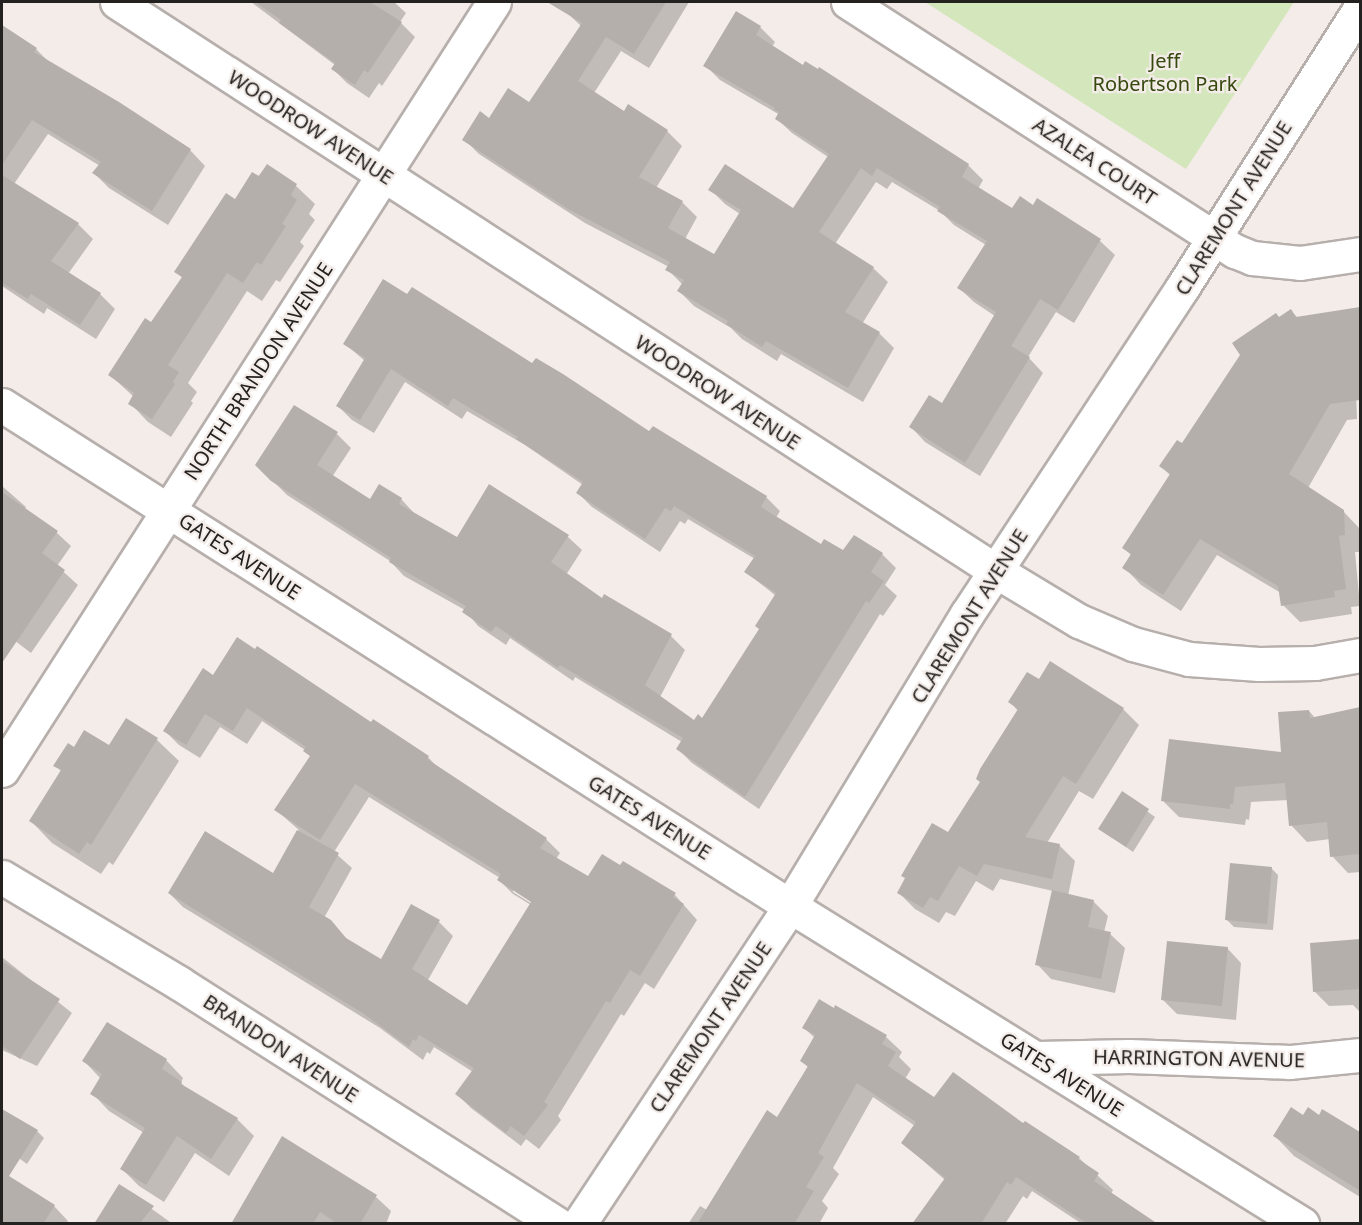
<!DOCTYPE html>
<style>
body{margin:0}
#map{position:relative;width:1362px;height:1225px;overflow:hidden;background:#f3ece8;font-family:"Noto Sans",sans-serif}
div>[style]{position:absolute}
.green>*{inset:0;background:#d4e6bc}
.shadow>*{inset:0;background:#0003}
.building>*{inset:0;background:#b5afab}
.roads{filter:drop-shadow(2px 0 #b6afac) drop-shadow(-2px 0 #b6afac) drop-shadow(0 2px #b6afac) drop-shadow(0 -2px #b6afac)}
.street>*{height:33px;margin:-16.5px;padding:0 16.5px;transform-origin:16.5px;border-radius:16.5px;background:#fff}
span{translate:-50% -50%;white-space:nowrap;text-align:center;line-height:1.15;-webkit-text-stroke:4.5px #f3ece8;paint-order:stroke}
.park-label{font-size:20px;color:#36490f}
.street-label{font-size:20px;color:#242220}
.frame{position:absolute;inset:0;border:3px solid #242220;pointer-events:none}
</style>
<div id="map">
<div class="green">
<div style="clip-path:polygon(925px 2px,1294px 2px,1186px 169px)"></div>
</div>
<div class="shadow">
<div style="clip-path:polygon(251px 2px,394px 2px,406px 13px,400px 22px,415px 37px,382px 86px,379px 83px,369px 98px,347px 83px,333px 69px,335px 65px)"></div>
<div style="clip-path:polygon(569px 2px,689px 2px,649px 68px,621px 51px,594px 93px,624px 113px,667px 131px,682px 146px,656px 188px,682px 202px,697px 217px,685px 239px,715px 256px,740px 214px,725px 204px,710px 189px,793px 210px,828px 157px,792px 133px,777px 119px,780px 115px,720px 80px,705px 65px,760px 27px,775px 42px,772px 47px,803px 67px,819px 71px,820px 69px,968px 165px,983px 180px,978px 189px,1012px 210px,1100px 241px,1115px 255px,1074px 323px,1056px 312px,1028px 357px,1043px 373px,980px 476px,925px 442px,911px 427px,943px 405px,995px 316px,974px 302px,959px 288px,986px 245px,954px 225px,940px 211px,892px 182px,887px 189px,876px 182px,835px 244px,873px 268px,888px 282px,862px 324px,879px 333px,894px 348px,863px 402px,781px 354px,777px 361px,742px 339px,731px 328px,694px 306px,679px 291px,683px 285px,667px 269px,669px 267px,585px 223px,479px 154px,464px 139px,490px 120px,530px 104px,581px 26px,564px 10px)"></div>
<div style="clip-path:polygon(2px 27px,36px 49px,50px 63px,190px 150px,205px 166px,168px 225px,109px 188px,94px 173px,100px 166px,48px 134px,14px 184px,78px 224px,93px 239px,68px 274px,100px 294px,115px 309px,96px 339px,47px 308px,44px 314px,2px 286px)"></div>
<div style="clip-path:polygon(267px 166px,296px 186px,315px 204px,309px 214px,315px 220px,300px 242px,304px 246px,280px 282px,276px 280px,262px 301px,247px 291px,188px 383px,197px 392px,191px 401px,193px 403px,171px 437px,148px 422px,130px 403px,134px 397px,110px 375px,152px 324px,183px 278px,176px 272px)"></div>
<div style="clip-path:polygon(1360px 308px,1360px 366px,1355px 366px,1357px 419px,1347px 420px,1308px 488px,1343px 511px,1360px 529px,1360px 552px,1355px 552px,1360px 606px,1351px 607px,1352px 614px,1300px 622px,1283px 605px,1281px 593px,1217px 555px,1181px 611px,1141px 585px,1124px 567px,1132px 556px,1124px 548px,1171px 476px,1161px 466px,1182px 445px,1280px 318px,1291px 311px,1298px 318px)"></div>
<div style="clip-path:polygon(345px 344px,533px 365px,650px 433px,653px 428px,766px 497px,780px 511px,776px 518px,821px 547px,844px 552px,882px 554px,896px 568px,885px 585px,897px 596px,883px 616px,880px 614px,759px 809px,692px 763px,678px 749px,682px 742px,575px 677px,573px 681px,510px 638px,506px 645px,478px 626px,465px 610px,404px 576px,390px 561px,287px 495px,257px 465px,337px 434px,351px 448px,332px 477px,370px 501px,380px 486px,401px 499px,415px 514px,457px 539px,568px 537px,582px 550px,566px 575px,602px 600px,671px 636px,685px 650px,660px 697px,695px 722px,703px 720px,760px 629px,776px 596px,746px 572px,755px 559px,688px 519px,685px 524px,680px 521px,660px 552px,592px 507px,578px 493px,583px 485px,525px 445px,467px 411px,462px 419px,405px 382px,374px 433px,352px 420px,338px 406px,365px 361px)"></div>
<div style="clip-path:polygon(2px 486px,26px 507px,24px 510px,57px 533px,71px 546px,57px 566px,78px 585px,31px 653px,2px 631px,2px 594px,5px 589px,2px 587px)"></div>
<div style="clip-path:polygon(evenodd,213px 677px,371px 724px,428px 757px,439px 769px,546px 839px,560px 853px,556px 859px,588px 878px,675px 895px,697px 920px,654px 989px,645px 983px,624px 1016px,621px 1014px,558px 1116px,561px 1120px,539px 1149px,526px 1139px,521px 1146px,471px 1108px,457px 1094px,473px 1072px,434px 1047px,430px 1054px,427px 1052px,423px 1060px,380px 1028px,183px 907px,169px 893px,274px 875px,299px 830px,276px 810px,311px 757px,305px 750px,262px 721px,247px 744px,220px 727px,200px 758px,179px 745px,165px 731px,213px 677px,369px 797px,500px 878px,499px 880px,513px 894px,531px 905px,468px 1007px,428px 980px,453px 936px,439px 922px,381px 961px,349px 941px,324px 918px,352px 868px,334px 852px,369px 797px,213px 677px,513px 889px,538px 905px,537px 907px,513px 892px,513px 889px)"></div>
<div style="clip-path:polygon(1040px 681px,1123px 709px,1139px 725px,1093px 799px,1079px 791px,1047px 843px,1059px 845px,1075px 861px,1068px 896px,1093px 901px,1108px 916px,1104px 932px,1110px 934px,1125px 948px,1115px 993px,1051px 979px,1037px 964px,1053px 891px,1000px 879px,993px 891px,976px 881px,955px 916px,946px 912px,939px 923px,915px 909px,899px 893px,948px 834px,981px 783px,1018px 711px,1010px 702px)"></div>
<div style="clip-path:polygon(1360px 709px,1360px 872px,1348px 873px,1332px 856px,1330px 839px,1307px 842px,1291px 825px,1288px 800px,1251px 802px,1249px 820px,1246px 819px,1245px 825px,1179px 817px,1163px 801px,1283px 754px,1309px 711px,1316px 719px)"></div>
<div style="clip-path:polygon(127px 720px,157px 740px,179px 761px,113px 865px,109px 862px,101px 874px,52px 843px,31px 821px,62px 772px,55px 765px,74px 749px,109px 748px)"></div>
<div style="clip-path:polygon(1122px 793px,1155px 817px,1133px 852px,1100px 829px)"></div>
<div style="clip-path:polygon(1271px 868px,1278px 875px,1273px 930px,1234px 927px,1227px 920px)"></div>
<div style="clip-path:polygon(1360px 941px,1360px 1012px,1353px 1005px,1329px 1006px,1315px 992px,1311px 945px)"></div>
<div style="clip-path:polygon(1227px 948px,1241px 963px,1236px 1020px,1177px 1014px,1163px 1000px)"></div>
<div style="clip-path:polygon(2px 957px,72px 1013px,37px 1066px,2px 1050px)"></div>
<div style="clip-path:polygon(836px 1007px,886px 1037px,902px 1052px,899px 1057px,911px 1069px,905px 1079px,935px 1099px,1023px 1126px,1025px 1123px,1079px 1158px,1113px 1190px,1111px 1194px,1156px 1224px,1082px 1224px,1032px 1191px,1027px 1199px,1023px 1196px,1005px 1224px,926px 1224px,945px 1180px,903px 1143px,915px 1126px,873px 1097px,833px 1168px,839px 1174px,822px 1201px,828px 1208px,819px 1224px,688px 1224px,700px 1206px,707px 1210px,778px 1119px,809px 1068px,801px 1061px,815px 1038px,804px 1028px)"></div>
<div style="clip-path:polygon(166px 1060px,183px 1078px,181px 1083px,188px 1090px,237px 1119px,254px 1136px,229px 1176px,195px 1153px,164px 1202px,139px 1186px,122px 1169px,144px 1133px,109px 1111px,92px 1093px,101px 1079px,84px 1061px)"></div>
<div style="clip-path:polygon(2px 1111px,37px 1131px,44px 1138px,27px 1164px,2px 1146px)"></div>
<div style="clip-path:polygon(1323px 1111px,1360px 1134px,1360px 1197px,1294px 1156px,1275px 1136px,1303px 1117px,1319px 1117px)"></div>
<div style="clip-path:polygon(2px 1173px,54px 1206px,68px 1221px,66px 1224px,2px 1224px)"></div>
<div style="clip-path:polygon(120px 1186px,170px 1222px,172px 1224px,100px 1224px)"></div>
<div style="clip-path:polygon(376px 1197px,391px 1211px,386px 1224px,231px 1224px)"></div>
</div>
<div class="building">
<div style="clip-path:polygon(255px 2px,370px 2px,402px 22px,368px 73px,364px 70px,355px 85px,331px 69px,335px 63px,279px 23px,281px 20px)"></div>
<div style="clip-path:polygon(547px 2px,666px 2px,634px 54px,606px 37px,578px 81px,624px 111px,628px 104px,668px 130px,639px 177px,683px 201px,668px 228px,714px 254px,741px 210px,708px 190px,725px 164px,793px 208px,829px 154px,775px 119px,779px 112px,774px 110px,775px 108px,703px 66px,736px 11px,761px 26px,756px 35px,803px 65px,805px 61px,818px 69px,819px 67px,969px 164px,962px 177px,1012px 208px,1020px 196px,1033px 205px,1037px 198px,1101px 239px,1058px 310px,1040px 299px,1011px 346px,1030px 357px,965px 463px,909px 427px,929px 395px,942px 403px,996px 312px,957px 288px,987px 241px,937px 211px,940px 207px,877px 168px,872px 176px,861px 168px,819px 232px,874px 267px,845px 312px,880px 332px,848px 388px,766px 341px,762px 347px,726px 324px,728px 321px,677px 291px,684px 280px,665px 270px,670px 262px,568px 209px,462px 140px,480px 111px,489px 118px,508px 88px,529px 102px,582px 23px)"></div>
<div style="clip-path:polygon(2px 25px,37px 48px,34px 52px,119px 102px,191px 149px,152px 211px,92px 173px,101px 162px,32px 120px,2px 165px)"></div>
<div style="clip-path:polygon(267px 164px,297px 184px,291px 195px,297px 200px,282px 224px,286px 226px,261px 265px,257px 262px,243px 283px,227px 273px,168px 365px,179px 372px,173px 382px,175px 384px,152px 419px,128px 404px,134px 393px,108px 375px,145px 318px,151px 322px,182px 277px,174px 272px,226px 193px,235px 199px,252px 172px,259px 176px)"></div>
<div style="clip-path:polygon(2px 175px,79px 223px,51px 261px,101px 293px,80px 325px,31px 294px,28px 299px,2px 283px)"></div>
<div style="clip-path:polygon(383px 279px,407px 294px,412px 287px,532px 363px,536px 358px,563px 374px,649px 431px,653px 426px,767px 496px,761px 507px,821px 544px,824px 539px,843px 550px,854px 535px,883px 553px,871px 572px,884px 581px,869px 603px,866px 601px,745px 797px,676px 749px,683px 738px,560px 665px,558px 668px,496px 626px,491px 632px,462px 612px,466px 606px,389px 562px,391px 558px,271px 481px,255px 465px,294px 405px,338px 432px,317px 465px,370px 499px,379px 484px,402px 498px,399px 504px,457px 537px,489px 484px,569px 535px,551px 562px,602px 598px,604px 594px,672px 634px,645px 685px,694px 720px,698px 714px,702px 718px,759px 629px,755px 626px,776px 593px,744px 572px,755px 556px,674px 506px,671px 511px,665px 508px,645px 539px,576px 493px,583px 482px,516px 439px,518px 437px,453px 398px,448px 406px,391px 369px,360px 420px,336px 406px,365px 358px,343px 344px)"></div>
<div style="clip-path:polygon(1360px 307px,1360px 400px,1330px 404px,1289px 474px,1344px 510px,1345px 535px,1339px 536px,1346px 589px,1334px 591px,1335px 597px,1281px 606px,1278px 586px,1200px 539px,1163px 595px,1122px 568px,1131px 554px,1122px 548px,1170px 474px,1159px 466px,1177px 440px,1182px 443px,1240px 355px,1232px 343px,1276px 313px,1279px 317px,1291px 309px,1296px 317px)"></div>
<div style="clip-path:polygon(2px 492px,58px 531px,42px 553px,65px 570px,2px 663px)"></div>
<div style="clip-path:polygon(237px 637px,255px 649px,257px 646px,371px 722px,373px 719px,429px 756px,427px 759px,547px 838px,540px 848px,588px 876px,602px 854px,620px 865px,623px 861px,676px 893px,673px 897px,684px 904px,640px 976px,630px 970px,610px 1003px,606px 1001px,544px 1102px,548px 1105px,524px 1136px,511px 1126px,506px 1133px,455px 1094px,474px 1068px,419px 1035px,416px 1041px,413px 1039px,409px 1047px,364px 1014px,168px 893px,205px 831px,273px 873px,297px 830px,339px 853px,309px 907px,331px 920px,346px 938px,381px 959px,411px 904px,440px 920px,412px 969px,467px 1005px,531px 902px,497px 880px,501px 874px,355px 784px,320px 840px,274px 810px,310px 756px,303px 751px,306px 747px,247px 708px,233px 731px,205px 714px,186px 745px,163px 731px,203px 668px,213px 675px)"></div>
<div style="clip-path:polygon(1050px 661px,1124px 708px,1076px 784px,1063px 776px,1025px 837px,1060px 844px,1052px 879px,984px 864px,977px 876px,959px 866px,938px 901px,930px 897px,923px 908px,897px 893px,905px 878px,901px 876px,932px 823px,948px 832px,980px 782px,976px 779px,980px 769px,1018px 709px,1008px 702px,1027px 672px,1039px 679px)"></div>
<div style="clip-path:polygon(1360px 707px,1360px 854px,1330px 857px,1327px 822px,1289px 826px,1285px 783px,1235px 787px,1233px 804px,1230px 804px,1230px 809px,1161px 801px,1169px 739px,1281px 752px,1278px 712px,1309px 710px,1310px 718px)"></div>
<div style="clip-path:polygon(126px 718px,158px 738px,91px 845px,87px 842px,79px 854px,29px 821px,61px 770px,53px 766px,68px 743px,74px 747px,84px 730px,109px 745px)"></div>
<div style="clip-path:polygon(1122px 791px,1149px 809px,1126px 847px,1098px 829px)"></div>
<div style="clip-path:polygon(1230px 863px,1272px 867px,1267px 924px,1225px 920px)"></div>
<div style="clip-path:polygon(1052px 890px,1094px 900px,1088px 927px,1111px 932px,1101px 979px,1035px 965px)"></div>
<div style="clip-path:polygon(1360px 939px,1360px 989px,1313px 992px,1310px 943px)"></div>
<div style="clip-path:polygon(1167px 941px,1228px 947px,1222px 1006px,1161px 1000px)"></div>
<div style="clip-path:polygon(2px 961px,60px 999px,20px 1059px,2px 1046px)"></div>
<div style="clip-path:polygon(819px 999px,834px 1008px,835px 1005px,887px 1035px,882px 1044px,896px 1052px,888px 1066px,934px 1097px,953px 1072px,1023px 1123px,1025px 1121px,1080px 1157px,1078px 1159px,1099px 1173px,1094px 1181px,1158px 1224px,1088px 1224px,1016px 1177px,1011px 1185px,1007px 1182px,981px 1224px,912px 1224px,945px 1178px,901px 1143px,916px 1122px,857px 1083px,818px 1153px,824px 1157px,806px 1187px,814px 1191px,794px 1224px,697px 1224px,767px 1110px,777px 1117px,808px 1066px,800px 1061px,815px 1035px,802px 1028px)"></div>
<div style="clip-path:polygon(107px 1022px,167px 1059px,162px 1069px,182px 1082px,181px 1084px,238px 1118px,211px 1159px,177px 1136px,146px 1185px,120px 1169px,145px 1128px,90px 1094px,102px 1074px,82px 1061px)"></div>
<div style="clip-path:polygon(1291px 1107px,1303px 1115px,1308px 1107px,1319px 1115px,1322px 1109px,1360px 1132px,1360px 1191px,1273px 1136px)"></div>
<div style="clip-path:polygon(2px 1109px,38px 1130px,9px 1176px,55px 1205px,43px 1224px,2px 1224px)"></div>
<div style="clip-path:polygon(282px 1136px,377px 1195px,360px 1224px,338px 1224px,320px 1212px,313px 1224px,231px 1224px)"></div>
<div style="clip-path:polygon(119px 1184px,154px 1206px,139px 1224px,94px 1224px)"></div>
</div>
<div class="roads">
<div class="street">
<div style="left:117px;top:2px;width:1047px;rotate:32.92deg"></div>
<div style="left:996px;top:571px;width:97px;rotate:31.1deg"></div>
<div style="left:1079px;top:621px;width:59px;rotate:23.1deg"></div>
<div style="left:1133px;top:644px;width:58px;rotate:15deg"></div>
<div style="left:1189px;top:659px;width:70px;rotate:4.1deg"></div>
<div style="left:1259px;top:664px;width:56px;rotate:-1deg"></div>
<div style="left:1315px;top:663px;width:46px;rotate:-10.1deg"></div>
<div style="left:848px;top:2px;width:460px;rotate:32.8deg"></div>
<div style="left:1235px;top:251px;width:18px;rotate:22deg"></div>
<div style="left:1252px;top:258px;width:48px;rotate:5.9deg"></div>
<div style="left:1300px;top:263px;width:61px;rotate:-8.5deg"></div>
<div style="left:2px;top:405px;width:934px;rotate:32.45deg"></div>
<div style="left:790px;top:906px;width:603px;rotate:31.84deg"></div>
<div style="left:2px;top:770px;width:912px;rotate:-57.36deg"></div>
<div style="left:2px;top:877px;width:206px;rotate:30.9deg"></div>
<div style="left:179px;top:983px;width:448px;rotate:32.5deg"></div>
<div style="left:1037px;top:1058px;width:92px;rotate:-1.2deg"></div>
<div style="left:1129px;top:1056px;width:161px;rotate:2.1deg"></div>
<div style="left:1290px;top:1062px;width:70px;rotate:-5.7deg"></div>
<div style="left:579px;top:1224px;width:382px;rotate:-56.4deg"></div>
<div style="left:790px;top:906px;width:341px;rotate:-58.8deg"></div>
<div style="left:967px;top:614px;width:391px;rotate:-56.6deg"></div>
<div style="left:1182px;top:288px;width:331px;rotate:-57.5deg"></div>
</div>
</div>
<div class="park-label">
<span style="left:1165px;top:72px">Jeff<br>Robertson Park</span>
</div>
<div class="street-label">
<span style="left:311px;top:127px;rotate:33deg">WOODROW AVENUE</span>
<span style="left:1095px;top:161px;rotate:33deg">AZALEA COURT</span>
<span style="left:1233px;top:208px;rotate:-58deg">CLAREMONT AVENUE</span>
<span style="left:258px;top:371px;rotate:-57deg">NORTH BRANDON AVENUE</span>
<span style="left:718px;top:392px;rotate:33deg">WOODROW AVENUE</span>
<span style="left:240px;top:556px;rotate:33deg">GATES AVENUE</span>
<span style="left:969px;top:616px;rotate:-58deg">CLAREMONT AVENUE</span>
<span style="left:650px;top:817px;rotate:32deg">GATES AVENUE</span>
<span style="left:710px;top:1027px;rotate:-56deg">CLAREMONT AVENUE</span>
<span style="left:281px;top:1048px;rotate:33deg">BRANDON AVENUE</span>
<span style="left:1199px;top:1058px;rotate:1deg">HARRINGTON AVENUE</span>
<span style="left:1062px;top:1074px;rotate:32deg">GATES AVENUE</span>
</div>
<div class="frame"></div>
</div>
